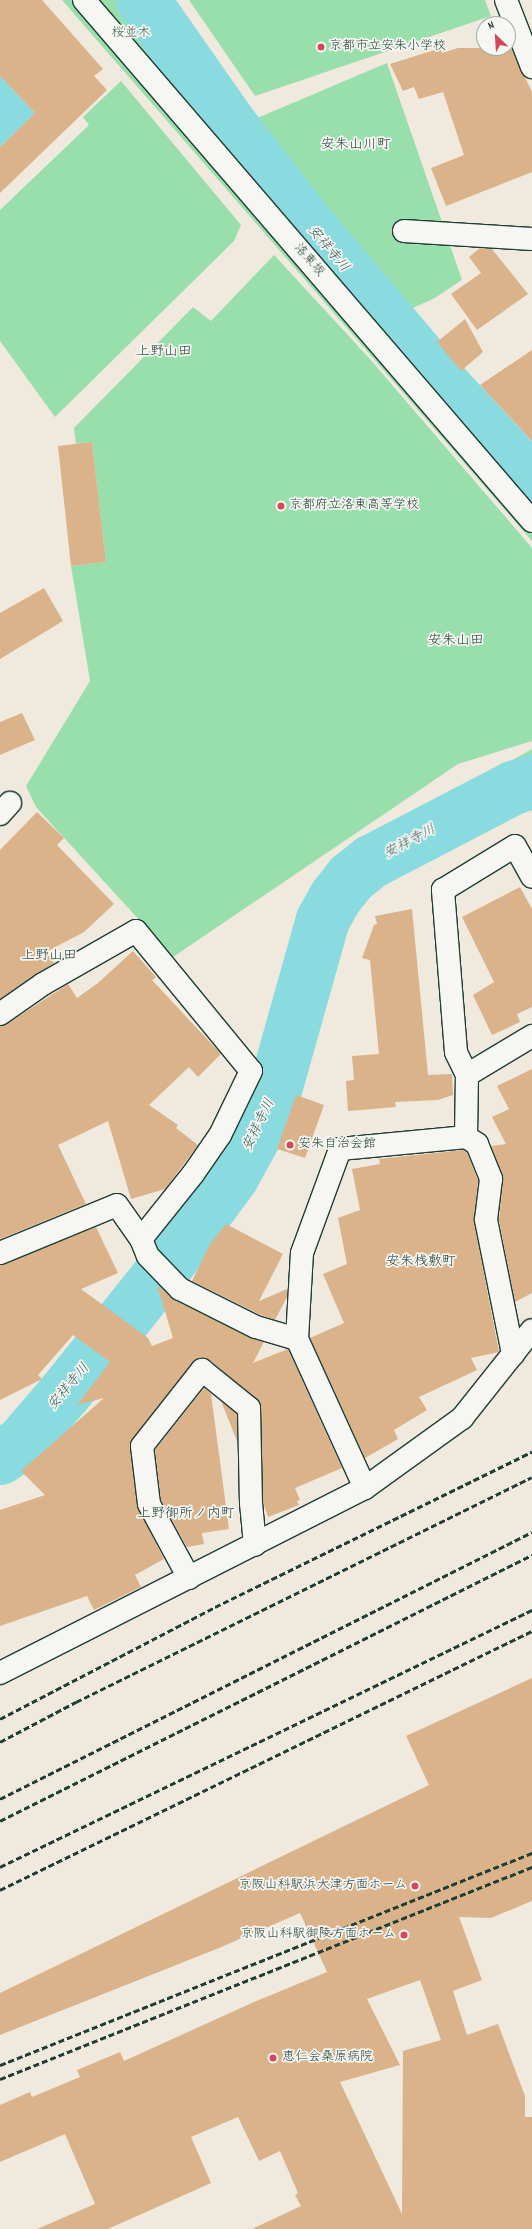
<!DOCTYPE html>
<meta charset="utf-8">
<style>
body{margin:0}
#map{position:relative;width:532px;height:2229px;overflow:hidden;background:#f0e9dd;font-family:Dekko,"Klee One",sans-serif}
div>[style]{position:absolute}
.green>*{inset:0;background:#99dfab}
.water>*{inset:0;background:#8adbe0}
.river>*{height:54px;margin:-27px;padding:0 27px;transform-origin:27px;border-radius:27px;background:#8adbe0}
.building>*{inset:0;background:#dab38b}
.roads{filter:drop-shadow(1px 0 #1f3d34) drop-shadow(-1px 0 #1f3d34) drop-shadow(0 1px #1f3d34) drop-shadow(0 -1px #1f3d34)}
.street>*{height:22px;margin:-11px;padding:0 11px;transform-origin:11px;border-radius:11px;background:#f6f6f2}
.rail>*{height:3px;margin-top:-1.5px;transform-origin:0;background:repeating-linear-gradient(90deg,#1f3d34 0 6px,transparent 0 9px)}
.dots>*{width:11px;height:11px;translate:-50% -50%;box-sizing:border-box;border:2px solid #f6f6f2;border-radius:50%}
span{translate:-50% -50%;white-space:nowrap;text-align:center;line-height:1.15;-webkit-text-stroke:3.5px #f6f6f2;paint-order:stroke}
.park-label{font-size:13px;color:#375d4c}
.poi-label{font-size:13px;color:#1f3d34}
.left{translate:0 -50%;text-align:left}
.right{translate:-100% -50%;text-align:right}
.street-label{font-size:13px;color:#1f3d34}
.neighbourhood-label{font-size:14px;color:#1f3d34}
.water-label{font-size:14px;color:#345d56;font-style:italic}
.north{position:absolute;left:476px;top:16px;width:40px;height:40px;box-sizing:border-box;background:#f6f6f2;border:1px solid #a0aca6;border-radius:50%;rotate:335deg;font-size:11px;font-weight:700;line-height:16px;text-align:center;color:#1f3d34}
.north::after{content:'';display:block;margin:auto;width:14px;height:18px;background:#d1495b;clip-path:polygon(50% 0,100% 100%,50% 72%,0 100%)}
</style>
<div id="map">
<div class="green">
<div style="clip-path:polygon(62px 0,141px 0,156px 17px,229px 123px,307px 224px,444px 386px,532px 481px,532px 541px)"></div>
<div style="clip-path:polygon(189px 0,485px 0,491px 16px,255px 96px)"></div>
<div style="clip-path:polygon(387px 63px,462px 280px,433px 299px,408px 310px,255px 119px)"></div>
<div style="clip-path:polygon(121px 81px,241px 225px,234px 241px,55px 417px,0 341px,0 210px,89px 125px,83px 117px)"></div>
<div style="clip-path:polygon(274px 255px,369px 358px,532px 548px,532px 741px,458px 764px,173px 957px,36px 807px,26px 786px,90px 681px,71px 566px,106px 562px,92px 442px,76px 444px,74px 428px,193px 307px,211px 321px)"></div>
<div style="clip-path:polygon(532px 749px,532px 782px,513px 788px,371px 862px,378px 835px)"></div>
</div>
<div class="water">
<div style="clip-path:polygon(0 76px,35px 113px,0 147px)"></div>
</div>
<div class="river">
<div style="left:143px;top:0;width:150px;rotate:55deg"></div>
<div style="left:229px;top:123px;width:128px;rotate:52.3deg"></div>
<div style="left:307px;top:224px;width:212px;rotate:49.8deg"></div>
<div style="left:444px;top:386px;width:129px;rotate:47.2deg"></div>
<div style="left:0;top:1458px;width:27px;rotate:-34deg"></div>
<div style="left:22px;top:1443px;width:66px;rotate:-49.3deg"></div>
<div style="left:65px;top:1393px;width:160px;rotate:-51.3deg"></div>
<div style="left:165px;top:1268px;width:113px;rotate:-53.6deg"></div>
<div style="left:232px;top:1177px;width:79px;rotate:-61.2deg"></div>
<div style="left:270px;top:1108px;width:195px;rotate:-74.3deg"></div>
<div style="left:323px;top:920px;width:26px;rotate:-61deg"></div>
<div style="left:336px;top:897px;width:24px;rotate:-52deg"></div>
<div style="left:351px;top:878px;width:26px;rotate:-39deg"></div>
<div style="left:371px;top:862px;width:160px;rotate:-27.5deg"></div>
<div style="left:513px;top:788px;width:20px;rotate:-18deg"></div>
</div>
<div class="building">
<div style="clip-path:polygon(0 0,42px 0,103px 69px,94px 76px,107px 90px,0 193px,0 147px,35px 113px,0 76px)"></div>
<div style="clip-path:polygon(441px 48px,442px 53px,458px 48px,511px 48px,532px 92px,532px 172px,446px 206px,431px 168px,464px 155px,443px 92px,419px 99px,414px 87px,403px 91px,390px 64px)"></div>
<div style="clip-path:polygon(480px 248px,492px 249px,528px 294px,477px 330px,451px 294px,481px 273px,469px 257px)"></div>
<div style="clip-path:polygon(465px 319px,483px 352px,461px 371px,437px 342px)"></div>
<div style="clip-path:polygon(532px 350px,532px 441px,480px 385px)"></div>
<div style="clip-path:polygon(92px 442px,106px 562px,71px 566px,58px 446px)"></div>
<div style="clip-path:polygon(44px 588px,63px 621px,0 659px,0 613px)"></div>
<div style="clip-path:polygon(22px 713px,35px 740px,0 755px,0 722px)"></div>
<div style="clip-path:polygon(37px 812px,64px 838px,57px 845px,114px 904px,84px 932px,46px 952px,54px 963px,0 999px,0 850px)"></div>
<div style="clip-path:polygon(520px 887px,532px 909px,532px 1007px,517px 1014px,520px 1022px,492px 1035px,473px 995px,494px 982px,462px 917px)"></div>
<div style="clip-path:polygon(412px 909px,428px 1075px,452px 1074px,453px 1095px,438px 1100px,395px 1102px,396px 1107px,348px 1111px,346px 1081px,354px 1080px,352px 1056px,379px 1054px,370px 960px,362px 958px,374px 925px,377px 924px,375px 916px)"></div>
<div style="clip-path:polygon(133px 951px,156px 977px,152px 980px,221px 1054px,198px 1077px,189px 1067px,149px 1105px,178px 1125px,176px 1128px,198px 1145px,165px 1189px,131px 1199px,108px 1121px,58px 1145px,86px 1204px,0 1239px,0 1026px,7px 1024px,68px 984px,77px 998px,98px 983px)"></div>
<div style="clip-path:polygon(532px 1069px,532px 1293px,515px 1302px,499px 1220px,503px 1175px,491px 1146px,506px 1144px,492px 1117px,509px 1109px,497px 1086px)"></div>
<div style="clip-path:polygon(296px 1095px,324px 1105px,305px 1158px,277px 1149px)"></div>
<div style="clip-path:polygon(463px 1150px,467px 1152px,478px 1181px,474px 1222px,499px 1352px,471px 1358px,477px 1370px,419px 1397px,427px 1410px,394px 1430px,398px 1439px,365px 1458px,310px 1338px,344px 1323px,323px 1274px,347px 1264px,338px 1218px,360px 1210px,352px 1169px,380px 1164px,379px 1159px)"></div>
<div style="clip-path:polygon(226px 1224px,283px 1254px,259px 1301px,287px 1289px,287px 1297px,275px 1320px,261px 1315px,192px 1281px,210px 1244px)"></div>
<div style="clip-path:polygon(96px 1227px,118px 1273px,81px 1289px,148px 1338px,152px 1346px,173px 1338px,157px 1285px,174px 1300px,264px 1342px,253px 1363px,288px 1349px,342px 1468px,295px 1488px,300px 1500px,297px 1501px,299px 1505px,268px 1517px,263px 1502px,260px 1403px,210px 1360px,197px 1359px,130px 1443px,137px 1506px,164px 1559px,135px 1575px,141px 1587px,94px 1610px,87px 1596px,0 1626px,0 1510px,45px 1495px,21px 1471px,104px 1398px,77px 1405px,110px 1362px,73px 1335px,38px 1375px,42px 1379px,0 1400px,0 1265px)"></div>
<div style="clip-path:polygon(204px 1388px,211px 1394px,229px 1529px,202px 1533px,204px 1544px,187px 1547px,161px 1500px,155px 1450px)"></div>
<div style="clip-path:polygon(221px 1401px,237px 1414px,237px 1441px)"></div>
<div style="clip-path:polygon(evenodd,532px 1678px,532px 1901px,491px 1918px,459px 1917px,482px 1980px,453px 1991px,467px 2035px,498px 2024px,525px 2096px,525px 2117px,532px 2117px,532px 2229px,252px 2229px,301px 2206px,295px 2195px,298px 2193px,280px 2151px,259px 2161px,238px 2117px,191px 2137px,211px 2183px,108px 2229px,37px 2229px,95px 2204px,65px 2134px,0 2162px,0 2105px,30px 2092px,32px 2097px,80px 2077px,77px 2070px,120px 2052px,124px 2061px,254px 2002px,327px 1972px,300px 1913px,219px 1948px,0 2035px,0 1993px,429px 1785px,406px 1736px,532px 1678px,420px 1980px,441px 2040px,403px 2051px,402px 2214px,340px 2082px,400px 2065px,367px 1999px,420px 1980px)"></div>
</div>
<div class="roads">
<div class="street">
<div style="left:84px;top:0;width:687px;rotate:49.31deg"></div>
<div style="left:506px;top:0;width:72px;rotate:68.8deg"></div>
<div style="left:404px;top:231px;width:128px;rotate:3.6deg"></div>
<div style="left:0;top:814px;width:15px;rotate:-48deg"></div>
<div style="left:0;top:1014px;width:52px;rotate:-34.9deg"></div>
<div style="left:43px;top:984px;width:107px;rotate:-29.7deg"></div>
<div style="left:136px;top:931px;width:181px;rotate:50.6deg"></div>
<div style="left:251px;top:1071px;width:71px;rotate:115.8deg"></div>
<div style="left:220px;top:1135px;width:47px;rotate:124.7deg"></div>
<div style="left:193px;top:1174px;width:83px;rotate:128.7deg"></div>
<div style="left:467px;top:1075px;width:25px;rotate:-116deg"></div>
<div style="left:456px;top:1052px;width:163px;rotate:-94.6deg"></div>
<div style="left:443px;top:890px;width:84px;rotate:-31.4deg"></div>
<div style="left:515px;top:846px;width:35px;rotate:61deg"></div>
<div style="left:466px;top:1137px;width:62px;rotate:-89.1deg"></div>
<div style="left:467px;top:1075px;width:76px;rotate:-31deg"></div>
<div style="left:0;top:1253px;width:126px;rotate:-22.3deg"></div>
<div style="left:117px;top:1205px;width:42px;rotate:54.8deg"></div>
<div style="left:141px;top:1239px;width:18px;rotate:68deg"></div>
<div style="left:148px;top:1256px;width:46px;rotate:45.9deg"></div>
<div style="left:180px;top:1289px;width:85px;rotate:26.6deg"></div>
<div style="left:256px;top:1327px;width:43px;rotate:16.3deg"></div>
<div style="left:365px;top:1488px;width:164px;rotate:-114.5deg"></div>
<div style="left:297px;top:1339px;width:86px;rotate:-86.7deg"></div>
<div style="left:302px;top:1253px;width:111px;rotate:-69.9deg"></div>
<div style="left:340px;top:1149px;width:127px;rotate:-5.4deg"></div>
<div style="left:466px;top:1137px;width:13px;rotate:32deg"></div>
<div style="left:477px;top:1144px;width:38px;rotate:68deg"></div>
<div style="left:491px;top:1179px;width:41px;rotate:97deg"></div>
<div style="left:486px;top:1220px;width:137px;rotate:78.6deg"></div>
<div style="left:189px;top:1578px;width:84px;rotate:-118.4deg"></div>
<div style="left:149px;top:1504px;width:58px;rotate:-96.9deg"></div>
<div style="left:142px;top:1446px;width:97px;rotate:-51.7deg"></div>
<div style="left:202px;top:1370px;width:60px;rotate:39deg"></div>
<div style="left:249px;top:1408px;width:95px;rotate:88.8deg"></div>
<div style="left:251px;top:1503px;width:42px;rotate:84.6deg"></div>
<div style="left:0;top:1673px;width:409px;rotate:-26.9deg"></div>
<div style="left:365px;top:1488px;width:120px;rotate:-35.8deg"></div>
<div style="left:462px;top:1418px;width:112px;rotate:-51.5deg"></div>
</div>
</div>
<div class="rail">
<div style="left:0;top:1719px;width:242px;rotate:-27.5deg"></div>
<div style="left:215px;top:1607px;width:353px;rotate:-26.1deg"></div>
<div style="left:0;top:1742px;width:86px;rotate:-27.8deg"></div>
<div style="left:76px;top:1702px;width:508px;rotate:-26.26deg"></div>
<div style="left:0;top:1799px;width:595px;rotate:-26.65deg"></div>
<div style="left:0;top:1821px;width:595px;rotate:-26.57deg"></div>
<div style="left:0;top:1867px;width:591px;rotate:-25.78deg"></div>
<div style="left:0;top:1890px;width:592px;rotate:-25.96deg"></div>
<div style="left:0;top:2065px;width:573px;rotate:-21.73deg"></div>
<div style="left:0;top:2079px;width:573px;rotate:-21.73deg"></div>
</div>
<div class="dots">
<div style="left:321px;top:47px;background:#d1495b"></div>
<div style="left:281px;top:506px;background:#d1495b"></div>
<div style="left:290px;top:1145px;background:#d1495b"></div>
<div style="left:415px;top:1886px;background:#d1495b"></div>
<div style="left:404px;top:1935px;background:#d1495b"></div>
<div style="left:273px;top:2058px;background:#d1495b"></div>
</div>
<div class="park-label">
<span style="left:131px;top:34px">桜並木</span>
</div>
<div class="poi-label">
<span class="left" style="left:329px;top:47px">京都市立安朱小学校</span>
<span class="left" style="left:289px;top:506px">京都府立洛東高等学校</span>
<span class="left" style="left:298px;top:1145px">安朱自治会館</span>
<span class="right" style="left:407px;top:1886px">京阪山科駅浜大津方面ホーム</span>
<span class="right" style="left:396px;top:1935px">京阪山科駅御陵方面ホーム</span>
<span class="left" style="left:282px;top:2058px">恵仁会桑原病院</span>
</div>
<div class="street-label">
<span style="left:308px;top:261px;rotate:49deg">洛東坂</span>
</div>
<div class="neighbourhood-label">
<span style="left:356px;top:145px">安朱山川町</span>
<span style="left:164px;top:352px">上野山田</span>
<span style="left:456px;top:641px">安朱山田</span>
<span style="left:49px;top:956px">上野山田</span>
<span style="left:421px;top:1262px">安朱桟敷町</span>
<span style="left:186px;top:1514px">上野御所ノ内町</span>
</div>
<div class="water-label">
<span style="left:328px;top:249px;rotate:50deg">安祥寺川</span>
<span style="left:410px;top:842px;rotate:-28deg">安祥寺川</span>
<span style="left:259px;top:1125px;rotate:-64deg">安祥寺川</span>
<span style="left:69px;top:1387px;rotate:-50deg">安祥寺川</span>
</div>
<div class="north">N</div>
</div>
